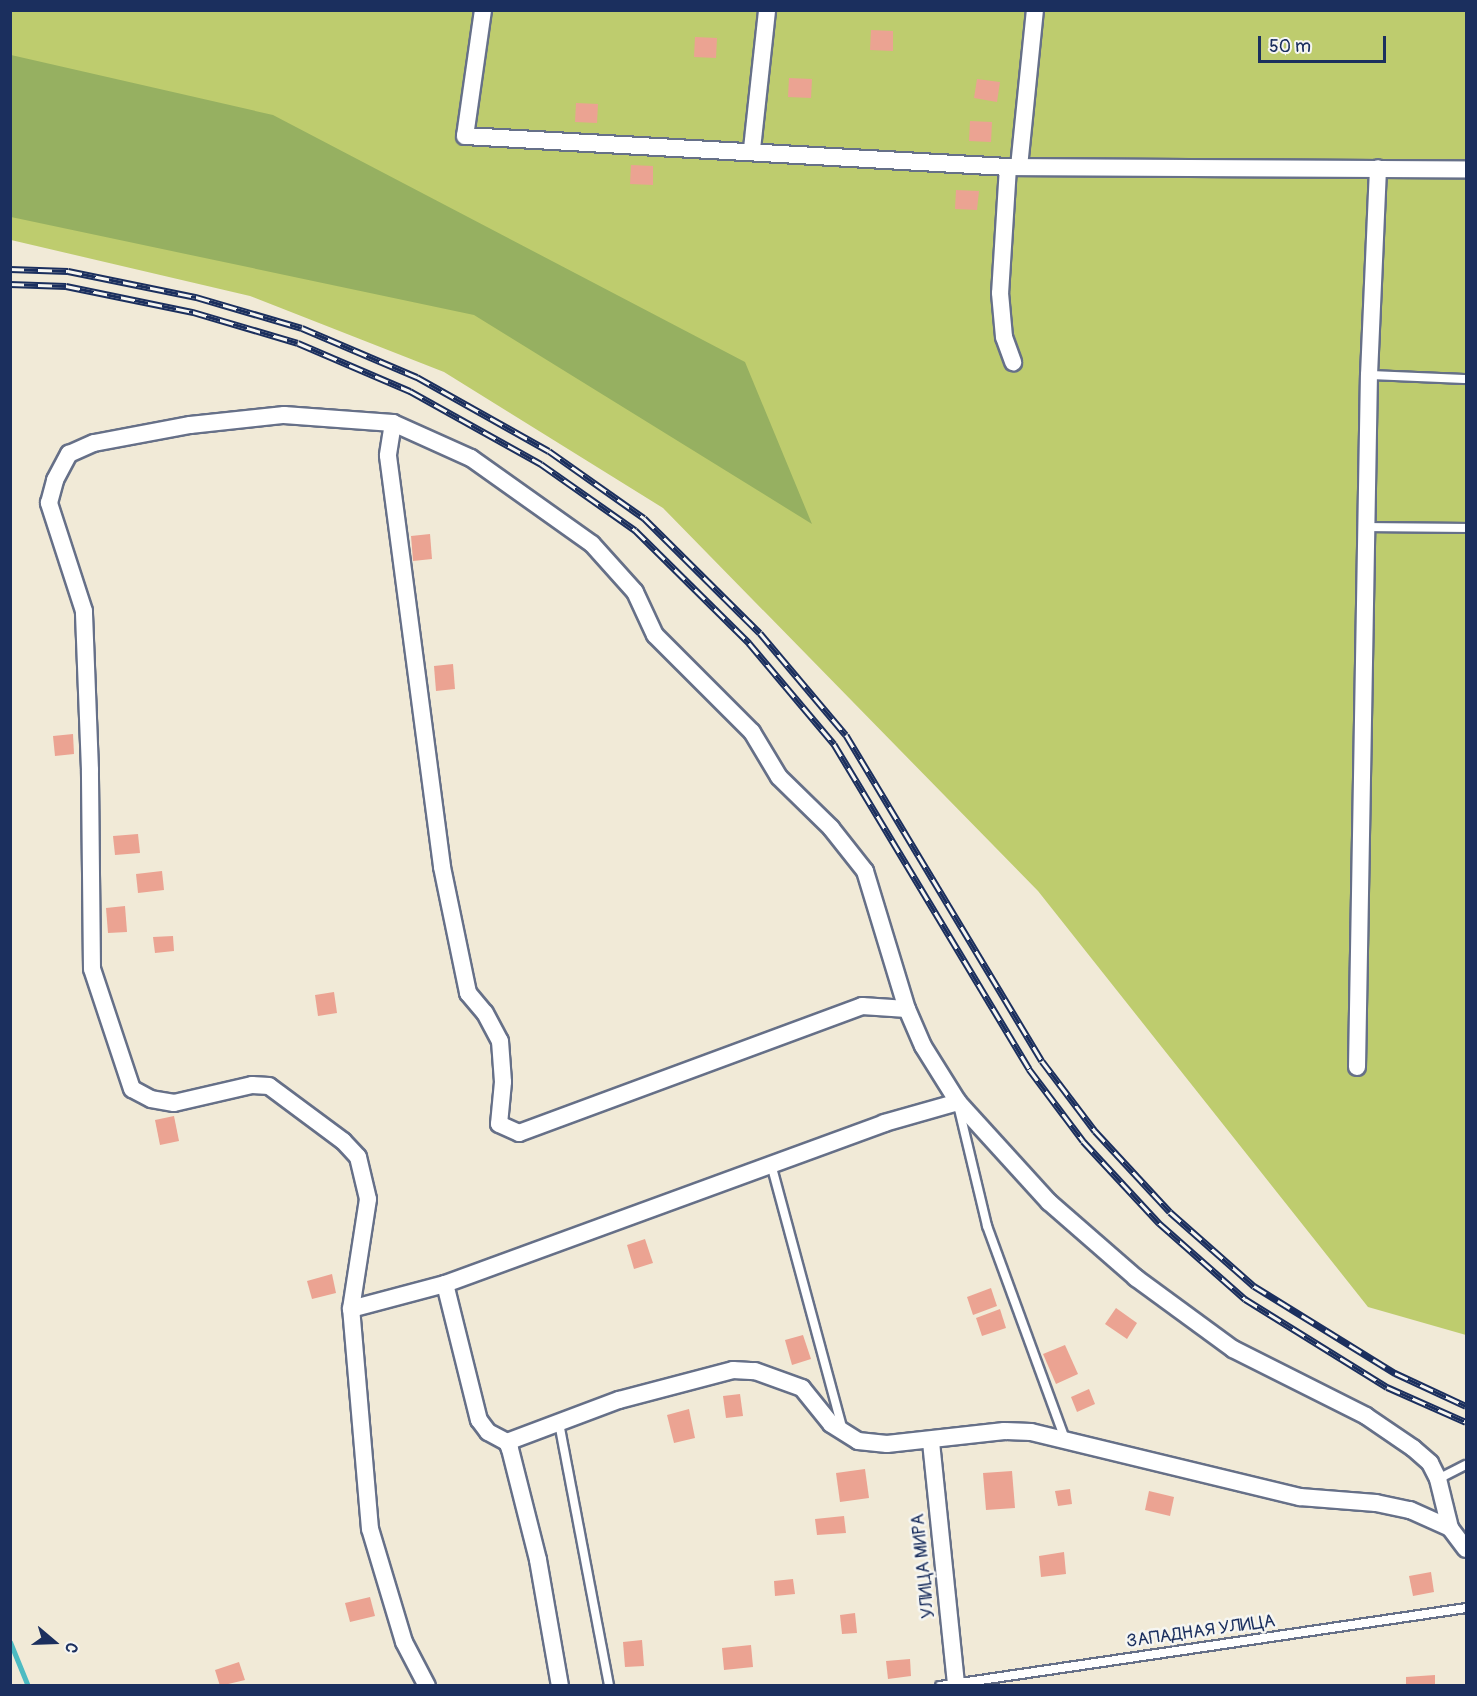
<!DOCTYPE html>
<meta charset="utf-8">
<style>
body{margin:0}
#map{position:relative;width:1477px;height:1696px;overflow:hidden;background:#f1ead7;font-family:Pangolin,sans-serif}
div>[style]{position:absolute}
.green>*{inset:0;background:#becc6e}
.forest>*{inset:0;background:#96b061}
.stream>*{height:5px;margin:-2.5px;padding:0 2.5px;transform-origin:2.5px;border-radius:2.5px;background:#4cbbc2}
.building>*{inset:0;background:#eba392}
.roads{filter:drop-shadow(2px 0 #667088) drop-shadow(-2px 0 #667088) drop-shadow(0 2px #667088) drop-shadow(0 -2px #667088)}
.lane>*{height:8px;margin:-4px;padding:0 4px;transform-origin:4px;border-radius:4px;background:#fff}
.street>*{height:16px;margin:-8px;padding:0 8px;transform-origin:8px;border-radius:8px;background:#fff}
.rail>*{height:7px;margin-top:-3.5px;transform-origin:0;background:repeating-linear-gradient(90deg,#f6f6f2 0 14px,#1b2f5e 0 28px);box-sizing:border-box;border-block:2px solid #1b2f5e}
span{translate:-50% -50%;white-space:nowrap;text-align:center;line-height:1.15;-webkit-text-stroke:5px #f6f6f2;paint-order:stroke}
.street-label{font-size:18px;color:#1b2f5e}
.frame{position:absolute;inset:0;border:12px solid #1b2f5e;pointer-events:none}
.north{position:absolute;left:24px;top:1612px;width:60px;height:60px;-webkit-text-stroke:4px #f6f6f2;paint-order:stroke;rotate:109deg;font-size:16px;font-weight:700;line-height:24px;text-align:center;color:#1b2f5e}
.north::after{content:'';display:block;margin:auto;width:21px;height:27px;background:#1b2f5e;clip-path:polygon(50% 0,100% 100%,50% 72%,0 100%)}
.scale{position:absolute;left:1258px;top:36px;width:128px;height:27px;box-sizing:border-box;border:3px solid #1b2f5e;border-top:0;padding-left:8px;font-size:18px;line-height:21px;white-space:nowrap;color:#1b2f5e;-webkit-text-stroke:4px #f6f6f2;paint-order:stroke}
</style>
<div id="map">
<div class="green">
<div style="clip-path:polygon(11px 11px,1466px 11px,1466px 1335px,1368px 1307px,1038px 891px,663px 508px,444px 372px,250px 296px,11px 240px)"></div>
</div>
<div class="forest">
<div style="clip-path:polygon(11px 55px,273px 115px,745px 362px,812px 524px,474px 315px,11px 217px)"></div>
</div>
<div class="stream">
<div style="left:10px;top:1642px;width:48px;rotate:67.8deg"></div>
</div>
<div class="building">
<div style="clip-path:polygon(871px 30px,893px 31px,893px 51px,870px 50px)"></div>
<div style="clip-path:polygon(695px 37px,717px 38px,716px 58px,694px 57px)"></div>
<div style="clip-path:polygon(789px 78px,812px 79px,811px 98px,788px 97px)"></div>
<div style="clip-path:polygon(977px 79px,1000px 82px,997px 102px,974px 98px)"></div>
<div style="clip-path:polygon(576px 103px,598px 104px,597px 123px,575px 122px)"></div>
<div style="clip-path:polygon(970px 121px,992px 122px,991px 142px,969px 141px)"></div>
<div style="clip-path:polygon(631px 165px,653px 166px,653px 185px,630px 184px)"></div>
<div style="clip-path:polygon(956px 190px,979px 191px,977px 210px,955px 209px)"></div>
<div style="clip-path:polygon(430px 534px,432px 559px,413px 561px,411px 536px)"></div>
<div style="clip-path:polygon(453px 664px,455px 689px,436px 691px,434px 666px)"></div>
<div style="clip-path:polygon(73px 734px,74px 754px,55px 756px,53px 736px)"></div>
<div style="clip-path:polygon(138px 834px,140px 853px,115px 855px,113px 836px)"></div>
<div style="clip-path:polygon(162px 871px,164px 890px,138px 893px,136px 874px)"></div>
<div style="clip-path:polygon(125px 906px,127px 932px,108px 933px,106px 908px)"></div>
<div style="clip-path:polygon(173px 936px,174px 951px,155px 953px,153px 937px)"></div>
<div style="clip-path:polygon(334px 992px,337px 1013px,318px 1016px,315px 995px)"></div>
<div style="clip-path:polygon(174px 1116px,179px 1141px,160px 1145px,155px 1120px)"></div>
<div style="clip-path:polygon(645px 1239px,653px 1263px,634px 1269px,627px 1245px)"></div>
<div style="clip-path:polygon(332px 1274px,336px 1293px,312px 1299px,307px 1281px)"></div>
<div style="clip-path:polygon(991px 1288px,997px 1306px,973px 1315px,967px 1297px)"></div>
<div style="clip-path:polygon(1116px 1308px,1137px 1323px,1127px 1339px,1105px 1324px)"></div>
<div style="clip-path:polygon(1000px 1309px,1006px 1328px,982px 1336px,976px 1318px)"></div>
<div style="clip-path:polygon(803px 1335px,811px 1359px,792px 1365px,785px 1340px)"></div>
<div style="clip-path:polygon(1065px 1345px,1078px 1374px,1056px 1384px,1043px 1354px)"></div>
<div style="clip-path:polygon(1089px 1389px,1095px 1404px,1077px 1412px,1071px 1397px)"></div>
<div style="clip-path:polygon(740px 1394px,743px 1416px,726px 1418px,723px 1396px)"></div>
<div style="clip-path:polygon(689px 1409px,695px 1438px,674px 1443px,667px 1415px)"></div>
<div style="clip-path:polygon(865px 1469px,869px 1498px,840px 1502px,836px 1473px)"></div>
<div style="clip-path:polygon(1012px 1471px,1015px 1508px,986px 1510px,983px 1473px)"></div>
<div style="clip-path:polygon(1070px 1489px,1072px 1504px,1058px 1506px,1055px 1491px)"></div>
<div style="clip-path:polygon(1149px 1491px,1174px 1497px,1170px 1516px,1145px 1510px)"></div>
<div style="clip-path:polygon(844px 1516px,846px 1533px,817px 1535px,815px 1519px)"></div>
<div style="clip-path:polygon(1064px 1552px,1066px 1574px,1041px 1577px,1039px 1556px)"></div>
<div style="clip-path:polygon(1431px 1572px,1434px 1592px,1413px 1596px,1409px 1576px)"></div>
<div style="clip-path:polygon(793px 1579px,795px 1594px,775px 1596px,774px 1581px)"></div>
<div style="clip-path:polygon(370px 1597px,375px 1616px,350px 1622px,345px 1603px)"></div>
<div style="clip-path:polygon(855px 1613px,857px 1633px,842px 1634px,840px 1615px)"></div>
<div style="clip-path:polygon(642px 1640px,644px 1666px,625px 1667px,623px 1642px)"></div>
<div style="clip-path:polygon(751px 1645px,753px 1667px,724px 1670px,722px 1648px)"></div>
<div style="clip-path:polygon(910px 1659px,911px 1676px,888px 1679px,886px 1661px)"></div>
<div style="clip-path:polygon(239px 1662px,245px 1680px,220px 1686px,215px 1670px)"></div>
<div style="clip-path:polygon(1435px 1675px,1435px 1686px,1406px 1686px,1406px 1677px)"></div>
</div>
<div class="roads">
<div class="lane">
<div style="left:1369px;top:375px;width:97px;rotate:2.4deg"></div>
<div style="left:1366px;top:527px;width:100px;rotate:0.6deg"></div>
<div style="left:959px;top:1109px;width:120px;rotate:76.5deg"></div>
<div style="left:987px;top:1226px;width:227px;rotate:69.9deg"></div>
<div style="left:771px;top:1164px;width:276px;rotate:74.9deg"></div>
<div style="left:559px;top:1423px;width:268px;rotate:79.2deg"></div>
<div style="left:1438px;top:1479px;width:31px;rotate:-27deg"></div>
<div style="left:940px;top:1686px;width:532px;rotate:-8.43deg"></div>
</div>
<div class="street">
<div style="left:483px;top:10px;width:127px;rotate:98.1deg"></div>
<div style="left:465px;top:136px;width:544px;rotate:3.27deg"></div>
<div style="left:1008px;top:167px;width:458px;rotate:0.3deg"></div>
<div style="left:752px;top:149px;width:140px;rotate:-83.8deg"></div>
<div style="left:1008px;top:167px;width:126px;rotate:93.6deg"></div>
<div style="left:1000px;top:293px;width:44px;rotate:84.8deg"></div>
<div style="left:1004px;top:337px;width:27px;rotate:70deg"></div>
<div style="left:1019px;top:167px;width:158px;rotate:-84.2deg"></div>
<div style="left:393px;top:423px;width:33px;rotate:99deg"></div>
<div style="left:388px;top:456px;width:415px;rotate:82.5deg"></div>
<div style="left:442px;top:867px;width:129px;rotate:78.3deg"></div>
<div style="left:468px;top:993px;width:26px;rotate:50deg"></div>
<div style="left:485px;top:1013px;width:32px;rotate:62deg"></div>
<div style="left:500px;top:1041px;width:41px;rotate:85.8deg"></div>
<div style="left:503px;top:1082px;width:42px;rotate:95.4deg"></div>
<div style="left:499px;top:1124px;width:22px;rotate:24deg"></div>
<div style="left:519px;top:1133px;width:366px;rotate:-20.3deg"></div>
<div style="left:862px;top:1006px;width:45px;rotate:3.8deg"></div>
<div style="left:1357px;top:1067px;width:692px;rotate:-89.01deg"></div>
<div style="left:1369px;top:375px;width:207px;rotate:-87.5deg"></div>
<div style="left:445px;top:1284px;width:140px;rotate:76deg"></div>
<div style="left:479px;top:1420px;width:15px;rotate:53deg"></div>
<div style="left:488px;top:1432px;width:21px;rotate:28deg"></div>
<div style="left:507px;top:1442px;width:8px;rotate:67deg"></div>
<div style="left:510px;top:1449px;width:114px;rotate:75.8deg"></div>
<div style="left:538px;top:1560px;width:128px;rotate:80.1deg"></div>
<div style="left:351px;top:1309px;width:97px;rotate:-14.9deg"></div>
<div style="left:445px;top:1284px;width:468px;rotate:-20.1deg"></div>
<div style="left:884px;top:1123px;width:77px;rotate:-15.8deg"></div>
<div style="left:507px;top:1442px;width:120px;rotate:-20.6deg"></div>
<div style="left:619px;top:1400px;width:118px;rotate:-14.7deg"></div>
<div style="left:733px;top:1370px;width:22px;rotate:3deg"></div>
<div style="left:755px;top:1371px;width:50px;rotate:19.9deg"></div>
<div style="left:802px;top:1388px;width:46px;rotate:51.1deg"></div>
<div style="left:831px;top:1424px;width:32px;rotate:32deg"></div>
<div style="left:858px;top:1441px;width:29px;rotate:6deg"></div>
<div style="left:887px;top:1444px;width:118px;rotate:-6.3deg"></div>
<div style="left:1004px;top:1431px;width:27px;rotate:2deg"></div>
<div style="left:1031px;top:1432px;width:277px;rotate:13.6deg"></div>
<div style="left:1300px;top:1497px;width:76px;rotate:4.5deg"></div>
<div style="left:1376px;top:1503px;width:35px;rotate:12deg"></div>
<div style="left:1410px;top:1510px;width:44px;rotate:24.2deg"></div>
<div style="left:1450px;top:1528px;width:26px;rotate:53deg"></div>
<div style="left:931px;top:1442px;width:245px;rotate:84.1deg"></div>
<div style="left:427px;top:1686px;width:50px;rotate:-117.6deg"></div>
<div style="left:404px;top:1642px;width:118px;rotate:-106.7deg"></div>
<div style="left:370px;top:1529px;width:221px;rotate:-94.9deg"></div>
<div style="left:351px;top:1309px;width:111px;rotate:-81.2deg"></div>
<div style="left:368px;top:1199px;width:43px;rotate:-103.4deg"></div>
<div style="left:358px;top:1157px;width:22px;rotate:-133deg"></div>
<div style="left:343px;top:1141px;width:92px;rotate:-143.4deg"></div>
<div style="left:269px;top:1086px;width:17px;rotate:-177deg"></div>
<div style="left:252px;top:1085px;width:80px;rotate:167deg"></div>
<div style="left:174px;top:1103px;width:23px;rotate:-170deg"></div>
<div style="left:151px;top:1099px;width:21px;rotate:-152deg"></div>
<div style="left:132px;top:1089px;width:126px;rotate:-108.4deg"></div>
<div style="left:92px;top:969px;width:199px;rotate:-90.6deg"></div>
<div style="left:90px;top:770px;width:159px;rotate:-92.2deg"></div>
<div style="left:84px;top:611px;width:114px;rotate:-108deg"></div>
<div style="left:49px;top:503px;width:24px;rotate:-75deg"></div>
<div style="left:55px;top:480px;width:30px;rotate:-62deg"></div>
<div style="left:69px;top:454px;width:27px;rotate:-24deg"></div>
<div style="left:94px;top:443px;width:98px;rotate:-10.6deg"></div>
<div style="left:190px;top:425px;width:95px;rotate:-6.1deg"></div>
<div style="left:284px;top:415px;width:109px;rotate:4.2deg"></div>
<div style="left:393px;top:423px;width:85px;rotate:24.2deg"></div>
<div style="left:471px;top:458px;width:148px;rotate:35.4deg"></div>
<div style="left:592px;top:544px;width:64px;rotate:48.1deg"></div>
<div style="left:635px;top:592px;width:47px;rotate:65.1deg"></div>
<div style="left:655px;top:635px;width:137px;rotate:45deg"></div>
<div style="left:752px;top:732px;width:52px;rotate:59deg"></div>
<div style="left:779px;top:777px;width:73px;rotate:44.4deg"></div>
<div style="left:831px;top:828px;width:55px;rotate:51.7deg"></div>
<div style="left:865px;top:871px;width:144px;rotate:73.1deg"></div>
<div style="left:907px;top:1009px;width:40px;rotate:66.6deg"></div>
<div style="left:923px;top:1046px;width:66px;rotate:58deg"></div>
<div style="left:958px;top:1102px;width:135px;rotate:47.7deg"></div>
<div style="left:1049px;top:1202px;width:116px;rotate:41.1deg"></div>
<div style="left:1136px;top:1278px;width:120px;rotate:36.2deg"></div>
<div style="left:1233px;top:1349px;width:149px;rotate:26.7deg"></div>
<div style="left:1366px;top:1416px;width:57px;rotate:34.2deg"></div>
<div style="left:1413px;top:1448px;width:23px;rotate:41deg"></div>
<div style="left:1430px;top:1463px;width:18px;rotate:63deg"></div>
<div style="left:1438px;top:1479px;width:50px;rotate:76.2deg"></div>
</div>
</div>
<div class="rail">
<div style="left:10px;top:269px;width:58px;rotate:2deg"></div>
<div style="left:68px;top:271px;width:131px;rotate:11.5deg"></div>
<div style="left:196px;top:297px;width:110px;rotate:16.3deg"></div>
<div style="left:302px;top:328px;width:125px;rotate:23.1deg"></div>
<div style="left:417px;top:377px;width:151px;rotate:29.3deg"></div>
<div style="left:549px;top:451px;width:116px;rotate:35.2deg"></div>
<div style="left:644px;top:518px;width:163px;rotate:44.8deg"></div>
<div style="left:760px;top:633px;width:133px;rotate:49.9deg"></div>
<div style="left:846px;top:735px;width:380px;rotate:59deg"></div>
<div style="left:1042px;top:1061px;width:88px;rotate:52.9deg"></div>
<div style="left:1095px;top:1131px;width:110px;rotate:47.2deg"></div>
<div style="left:1170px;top:1212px;width:112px;rotate:41.4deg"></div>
<div style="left:1254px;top:1286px;width:166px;rotate:31.7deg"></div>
<div style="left:1395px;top:1373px;width:78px;rotate:24.9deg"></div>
<div style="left:10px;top:284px;width:56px;rotate:2deg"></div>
<div style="left:66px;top:286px;width:130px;rotate:11.6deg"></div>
<div style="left:193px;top:312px;width:109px;rotate:16.4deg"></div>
<div style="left:298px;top:343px;width:122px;rotate:23.2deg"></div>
<div style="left:410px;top:391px;width:150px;rotate:29.1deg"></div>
<div style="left:541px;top:464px;width:115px;rotate:35.1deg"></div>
<div style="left:635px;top:530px;width:161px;rotate:44.7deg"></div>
<div style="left:749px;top:643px;width:132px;rotate:49.9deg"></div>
<div style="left:834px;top:744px;width:379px;rotate:59deg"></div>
<div style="left:1029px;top:1069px;width:90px;rotate:53.1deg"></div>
<div style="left:1083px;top:1141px;width:112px;rotate:47.2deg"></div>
<div style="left:1159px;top:1223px;width:115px;rotate:41.5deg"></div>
<div style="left:1245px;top:1299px;width:167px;rotate:31.8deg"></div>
<div style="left:1387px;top:1387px;width:86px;rotate:23.9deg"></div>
</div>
<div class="street-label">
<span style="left:924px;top:1566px;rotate:-96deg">УЛИЦА МИРА</span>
<span style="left:1201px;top:1632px;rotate:-8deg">ЗАПАДНАЯ УЛИЦА</span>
</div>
<div class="frame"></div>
<div class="north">С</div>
<div class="scale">50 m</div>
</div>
